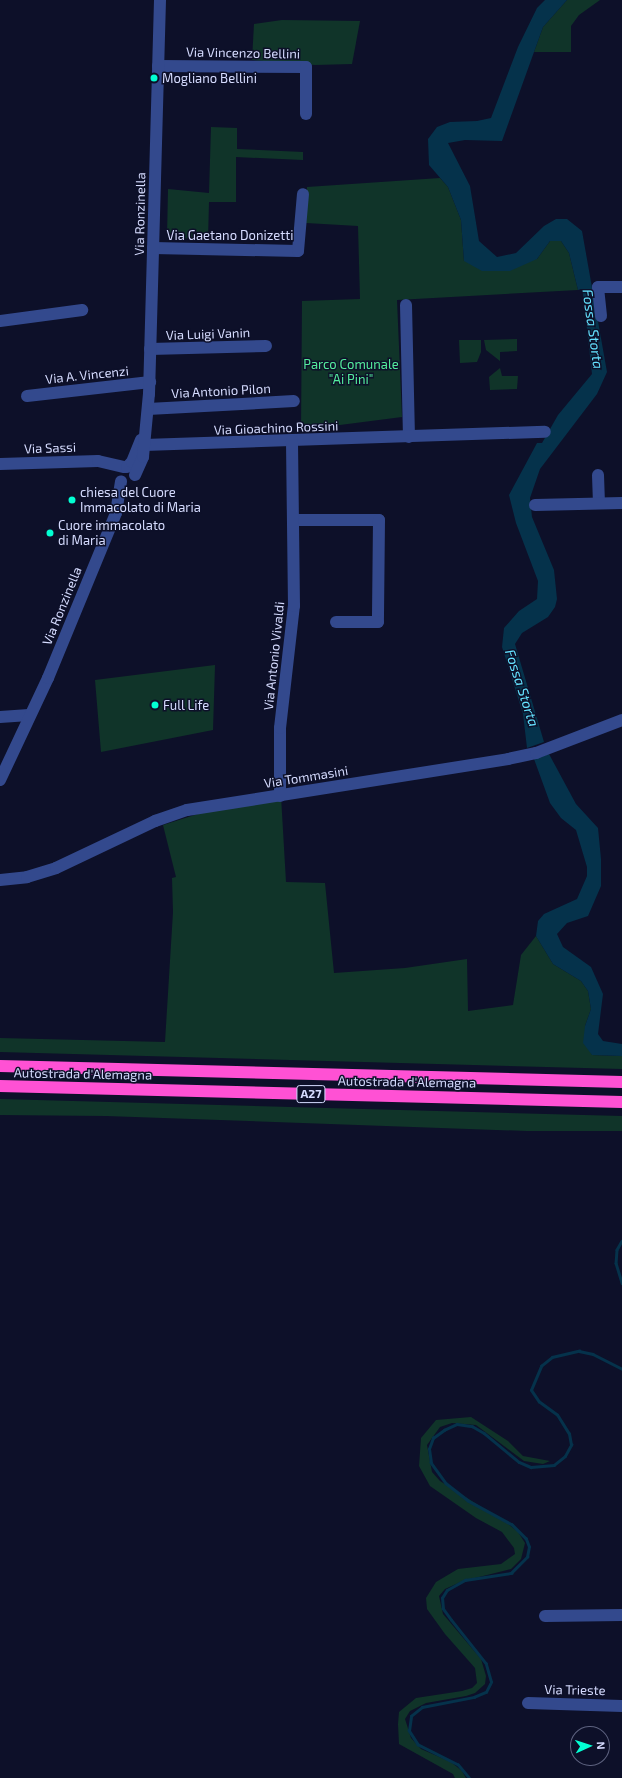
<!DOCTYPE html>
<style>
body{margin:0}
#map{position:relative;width:622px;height:1778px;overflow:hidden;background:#0d1029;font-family:"Exo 2",sans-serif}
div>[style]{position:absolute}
.green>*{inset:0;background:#103429}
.water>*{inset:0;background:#05324b}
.stream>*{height:2.5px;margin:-1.25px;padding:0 1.25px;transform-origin:1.25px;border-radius:1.25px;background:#05324b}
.minor>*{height:12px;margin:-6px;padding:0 6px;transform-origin:6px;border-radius:6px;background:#33498d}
.highway>*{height:12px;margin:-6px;padding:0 6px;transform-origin:6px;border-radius:6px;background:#ff51d4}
.dots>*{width:11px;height:11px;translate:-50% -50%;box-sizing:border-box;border:2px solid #0d1029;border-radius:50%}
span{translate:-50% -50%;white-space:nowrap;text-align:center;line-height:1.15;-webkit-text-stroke:3px #0d1029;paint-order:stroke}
.shield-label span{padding:1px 3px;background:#0d1029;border:1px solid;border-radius:3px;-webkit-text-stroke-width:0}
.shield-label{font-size:12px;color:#d6dcff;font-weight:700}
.street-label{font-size:13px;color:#d6dcff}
.poi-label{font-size:13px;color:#d6dcff}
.left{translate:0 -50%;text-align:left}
.park-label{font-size:13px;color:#54ec9d}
.water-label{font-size:14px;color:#64e2ff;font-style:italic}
.north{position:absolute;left:570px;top:1726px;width:40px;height:40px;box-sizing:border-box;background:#0d1029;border:1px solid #5d627f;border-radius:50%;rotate:87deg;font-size:11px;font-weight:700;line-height:16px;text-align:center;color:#d6dcff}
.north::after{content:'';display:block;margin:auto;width:14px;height:18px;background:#02ffd3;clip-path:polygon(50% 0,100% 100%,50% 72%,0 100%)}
</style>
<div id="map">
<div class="green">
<div style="clip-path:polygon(567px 0,600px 0,579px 15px,571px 26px,571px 52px,534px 52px,543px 27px)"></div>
<div style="clip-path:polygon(282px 20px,360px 21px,352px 64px,315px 65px,252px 60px,254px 24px)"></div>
<div style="clip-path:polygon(211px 127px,237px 128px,237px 149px,303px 152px,303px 160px,236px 157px,236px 202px,209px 202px,208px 240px,167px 237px,168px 189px,209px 193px)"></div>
<div style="clip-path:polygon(440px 178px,448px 187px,461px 220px,464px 261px,537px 259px,550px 241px,561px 241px,569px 253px,578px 290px,397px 300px,402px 417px,301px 430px,302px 301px,360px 299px,358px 226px,306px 223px,307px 187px)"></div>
<div style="clip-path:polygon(517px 339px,517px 351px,500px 352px,500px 361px,486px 350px,484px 340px)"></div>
<div style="clip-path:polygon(459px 340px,481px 340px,481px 352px,477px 362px,460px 363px)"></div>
<div style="clip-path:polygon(500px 368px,502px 376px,518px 376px,517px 389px,490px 390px,489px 377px)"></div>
<div style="clip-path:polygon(215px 665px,213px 730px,101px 752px,95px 680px)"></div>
<div style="clip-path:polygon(281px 796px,286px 882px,325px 883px,334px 973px,405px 968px,467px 959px,468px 1011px,513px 1005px,521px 955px,536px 936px,553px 964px,581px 981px,588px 991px,591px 1009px,585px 1026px,592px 1055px,622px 1056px,622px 1069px,0 1052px,0 1038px,165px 1042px,173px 912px,172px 878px,176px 877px,163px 825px,201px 813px)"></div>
<div style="clip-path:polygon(0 1099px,622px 1116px,622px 1131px,527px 1131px,106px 1116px,0 1115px)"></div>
<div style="clip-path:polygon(471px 1417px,508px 1441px,523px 1456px,550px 1461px,543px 1464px,524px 1461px,476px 1425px,452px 1423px,440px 1427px,427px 1445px,432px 1472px,440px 1481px,507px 1523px,518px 1532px,525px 1543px,521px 1559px,511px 1569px,463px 1581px,445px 1589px,439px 1596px,443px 1614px,481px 1659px,486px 1676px,485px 1684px,475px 1693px,466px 1696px,426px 1703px,410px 1711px,405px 1719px,411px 1738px,421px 1749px,451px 1762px,462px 1771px,466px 1778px,455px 1778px,453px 1774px,399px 1744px,398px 1724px,399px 1712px,416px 1698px,462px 1691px,472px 1688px,477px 1683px,475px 1668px,445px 1634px,427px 1609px,426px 1598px,436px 1582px,458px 1569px,501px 1564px,515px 1554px,514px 1548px,502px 1532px,476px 1518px,430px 1486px,419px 1466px,421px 1438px,436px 1420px)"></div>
</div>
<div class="water">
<div style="clip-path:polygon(545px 0,567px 0,543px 27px,502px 141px,465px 140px,448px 143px,470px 186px,479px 241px,497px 257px,516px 253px,544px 226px,556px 219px,567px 219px,582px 231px,607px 372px,597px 394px,540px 469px,530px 498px,532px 517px,554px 570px,557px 599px,555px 607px,548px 617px,522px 633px,515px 644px,544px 742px,527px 748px,523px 714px,502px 647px,504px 628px,519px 611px,537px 599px,538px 581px,516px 523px,509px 495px,537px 443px,542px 443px,558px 415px,592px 374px,583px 294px,581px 289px,578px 290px,569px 253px,561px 241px,550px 241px,537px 259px,510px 271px,482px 271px,464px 261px,461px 220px,448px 187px,429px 165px,428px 139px,437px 127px,450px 122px,477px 121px,491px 118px,518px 47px,537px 8px)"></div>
<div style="clip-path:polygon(549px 754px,576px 804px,598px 828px,601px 859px,601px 886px,588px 916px,567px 923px,557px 934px,563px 947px,591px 967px,603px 994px,598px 1034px,603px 1041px,622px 1044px,622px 1056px,592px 1055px,583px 1043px,585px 1026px,591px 1009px,588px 991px,581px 981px,553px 964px,536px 936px,538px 921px,544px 914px,577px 899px,587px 876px,587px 867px,576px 830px,561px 818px,550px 803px,534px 759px)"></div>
</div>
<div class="stream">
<div style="left:622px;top:1241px;width:10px;rotate:119deg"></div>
<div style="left:617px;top:1250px;width:13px;rotate:94deg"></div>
<div style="left:616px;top:1263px;width:21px;rotate:73deg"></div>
<div style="left:469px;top:1778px;width:17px;rotate:-130deg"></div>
<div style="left:458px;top:1765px;width:45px;rotate:-153.4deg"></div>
<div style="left:418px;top:1745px;width:17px;rotate:-123deg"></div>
<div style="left:409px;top:1731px;width:15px;rotate:-82deg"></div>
<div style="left:411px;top:1716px;width:14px;rotate:-39deg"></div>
<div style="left:422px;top:1707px;width:53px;rotate:-10.9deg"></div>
<div style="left:474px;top:1697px;width:13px;rotate:-23deg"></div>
<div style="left:486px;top:1692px;width:11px;rotate:-63deg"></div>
<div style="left:491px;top:1682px;width:19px;rotate:-106deg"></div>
<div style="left:486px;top:1664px;width:56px;rotate:-128.5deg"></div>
<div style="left:451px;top:1620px;width:14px;rotate:-126deg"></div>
<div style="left:443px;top:1609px;width:11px;rotate:-95deg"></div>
<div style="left:442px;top:1598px;width:9px;rotate:-58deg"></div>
<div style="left:447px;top:1590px;width:21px;rotate:-29deg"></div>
<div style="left:465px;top:1580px;width:47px;rotate:-8.7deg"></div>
<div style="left:511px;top:1573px;width:23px;rotate:-45deg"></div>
<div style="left:527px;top:1557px;width:10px;rotate:-79deg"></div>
<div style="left:529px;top:1547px;width:9px;rotate:-111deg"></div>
<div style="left:526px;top:1539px;width:20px;rotate:-135deg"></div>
<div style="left:512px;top:1525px;width:50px;rotate:-151.4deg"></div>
<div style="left:468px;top:1501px;width:28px;rotate:-142deg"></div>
<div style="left:446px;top:1484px;width:26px;rotate:-126deg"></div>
<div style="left:431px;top:1463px;width:14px;rotate:-98deg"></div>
<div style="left:429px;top:1449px;width:12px;rotate:-70deg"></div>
<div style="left:433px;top:1438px;width:14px;rotate:-36deg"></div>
<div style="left:444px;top:1430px;width:14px;rotate:-25deg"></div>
<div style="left:457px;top:1424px;width:15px;rotate:8deg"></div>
<div style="left:472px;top:1426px;width:14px;rotate:30deg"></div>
<div style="left:484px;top:1433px;width:45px;rotate:39.6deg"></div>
<div style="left:519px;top:1462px;width:13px;rotate:23deg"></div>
<div style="left:531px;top:1467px;width:23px;rotate:-5deg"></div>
<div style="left:554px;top:1465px;width:14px;rotate:-39deg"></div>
<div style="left:565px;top:1456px;width:13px;rotate:-61deg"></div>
<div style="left:571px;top:1445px;width:11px;rotate:-100deg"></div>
<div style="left:569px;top:1434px;width:22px;rotate:-122deg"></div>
<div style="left:557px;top:1415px;width:22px;rotate:-144deg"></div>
<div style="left:539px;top:1402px;width:14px;rotate:-124deg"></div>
<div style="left:531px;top:1390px;width:26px;rotate:-67deg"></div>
<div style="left:541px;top:1366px;width:14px;rotate:-39deg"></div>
<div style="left:552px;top:1357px;width:28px;rotate:-13deg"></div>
<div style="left:579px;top:1351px;width:14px;rotate:12deg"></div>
<div style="left:593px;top:1354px;width:33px;rotate:27deg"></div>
</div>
<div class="minor">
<div style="left:158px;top:66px;width:148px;rotate:0.4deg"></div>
<div style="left:306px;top:67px;width:47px;rotate:90deg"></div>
<div style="left:153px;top:248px;width:145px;rotate:1.2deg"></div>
<div style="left:298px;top:251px;width:57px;rotate:-85deg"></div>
<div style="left:406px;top:305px;width:132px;rotate:88.7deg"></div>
<div style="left:601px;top:316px;width:29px;rotate:-96deg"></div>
<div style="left:598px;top:287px;width:24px"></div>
<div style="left:0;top:321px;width:83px;rotate:-7.6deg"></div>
<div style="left:150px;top:349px;width:116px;rotate:-1.5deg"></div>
<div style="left:27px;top:396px;width:124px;rotate:-6.5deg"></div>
<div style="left:148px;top:409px;width:146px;rotate:-3.1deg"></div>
<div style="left:144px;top:445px;width:401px;rotate:-1.9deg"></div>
<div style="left:0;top:464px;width:98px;rotate:-1.8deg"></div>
<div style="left:98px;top:461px;width:27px;rotate:13deg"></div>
<div style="left:127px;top:467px;width:7px;rotate:-45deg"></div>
<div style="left:132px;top:462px;width:24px;rotate:-68deg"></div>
<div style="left:135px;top:475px;width:20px;rotate:-66deg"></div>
<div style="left:143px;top:457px;width:63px;rotate:-84.6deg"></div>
<div style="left:149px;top:394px;width:394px;rotate:-88.4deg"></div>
<div style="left:598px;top:475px;width:28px;rotate:88deg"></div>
<div style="left:535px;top:505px;width:87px;rotate:-1.3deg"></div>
<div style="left:293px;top:520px;width:86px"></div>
<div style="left:379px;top:520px;width:102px;rotate:90.6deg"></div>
<div style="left:378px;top:622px;width:42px;rotate:180deg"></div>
<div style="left:0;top:717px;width:29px;rotate:-4deg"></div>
<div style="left:0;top:780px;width:113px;rotate:-64.8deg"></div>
<div style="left:48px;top:678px;width:178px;rotate:-67.6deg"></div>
<div style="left:116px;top:513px;width:32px;rotate:-81deg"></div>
<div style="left:280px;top:796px;width:68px;rotate:-90deg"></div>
<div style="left:280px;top:728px;width:123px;rotate:-83.5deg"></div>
<div style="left:294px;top:606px;width:165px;rotate:-90.7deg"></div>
<div style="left:0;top:880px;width:27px;rotate:-6deg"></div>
<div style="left:27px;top:877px;width:30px;rotate:-17deg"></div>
<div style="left:56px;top:868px;width:110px;rotate:-25.4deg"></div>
<div style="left:155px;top:821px;width:34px;rotate:-19deg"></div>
<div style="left:187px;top:810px;width:325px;rotate:-9deg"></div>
<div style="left:508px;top:759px;width:29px;rotate:-12deg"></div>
<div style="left:536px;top:753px;width:92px;rotate:-21deg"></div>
<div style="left:545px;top:1616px;width:77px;rotate:-0.7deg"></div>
<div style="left:528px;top:1703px;width:94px;rotate:1.8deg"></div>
</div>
<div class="highway">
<div style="left:0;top:1066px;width:622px;rotate:1.47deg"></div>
<div style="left:0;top:1086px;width:622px;rotate:1.47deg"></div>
</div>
<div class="dots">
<div style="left:154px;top:78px;background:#02ffd3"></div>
<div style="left:72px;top:500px;background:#02ffd3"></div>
<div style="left:50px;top:533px;background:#02ffd3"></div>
<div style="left:155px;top:705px;background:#02ffd3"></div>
</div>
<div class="shield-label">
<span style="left:311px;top:1094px">A27</span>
</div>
<div class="street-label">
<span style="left:243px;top:53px;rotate:1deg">Via Vincenzo Bellini</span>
<span style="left:140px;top:214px;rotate:-89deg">Via Ronzinella</span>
<span style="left:230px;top:235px">Via Gaetano Donizetti</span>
<span style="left:208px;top:334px;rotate:-2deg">Via Luigi Vanin</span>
<span style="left:87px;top:375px;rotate:-6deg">Via A. Vincenzi</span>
<span style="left:221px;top:391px;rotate:-3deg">Via Antonio Pilon</span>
<span style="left:276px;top:428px;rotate:-2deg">Via Gioachino Rossini</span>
<span style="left:50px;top:448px;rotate:-2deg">Via Sassi</span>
<span style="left:62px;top:606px;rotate:-68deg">Via Ronzinella</span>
<span style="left:274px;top:656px;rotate:-84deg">Via Antonio Vivaldi</span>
<span style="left:306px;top:777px;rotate:-9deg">Via Tommasini</span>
<span style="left:83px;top:1074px;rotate:1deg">Autostrada d'Alemagna</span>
<span style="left:407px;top:1082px;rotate:1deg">Autostrada d'Alemagna</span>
<span style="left:575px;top:1690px;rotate:1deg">Via Trieste</span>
</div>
<div class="poi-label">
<span class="left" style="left:162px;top:78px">Mogliano Bellini</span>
<span class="left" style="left:80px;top:500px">chiesa del Cuore<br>Immacolato di Maria</span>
<span class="left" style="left:58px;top:533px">Cuore immacolato<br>di Maria</span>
<span class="left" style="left:163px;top:705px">Full Life</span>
</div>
<div class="park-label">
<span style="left:351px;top:372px">Parco Comunale<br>"Ai Pini"</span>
</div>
<div class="water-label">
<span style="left:593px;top:329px;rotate:82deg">Fossa Storta</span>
<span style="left:522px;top:688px;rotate:72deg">Fossa Storta</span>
</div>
<div class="north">N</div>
</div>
